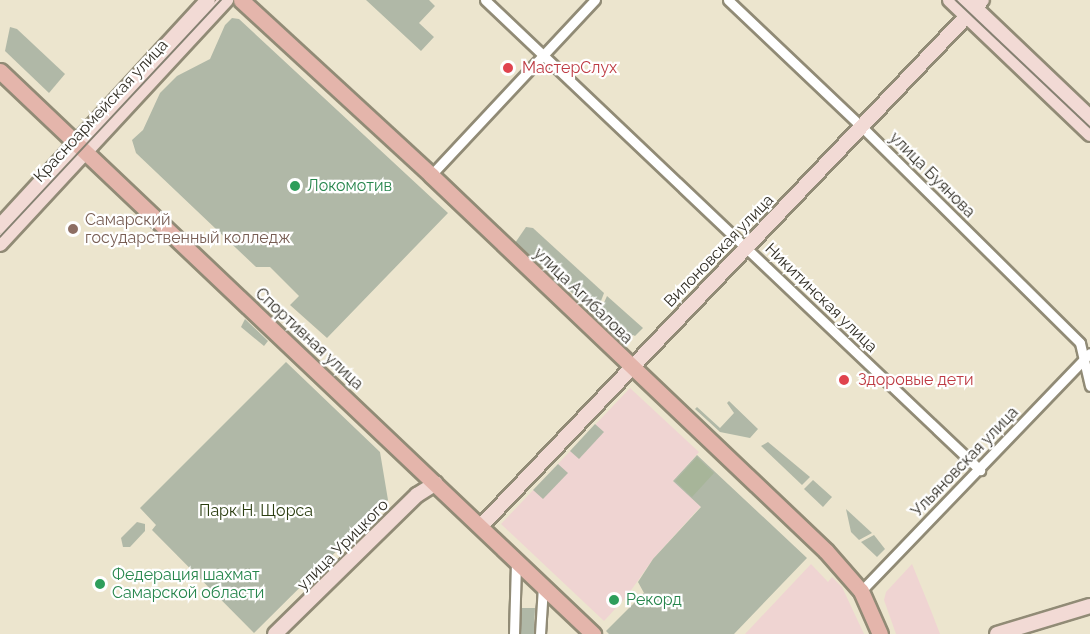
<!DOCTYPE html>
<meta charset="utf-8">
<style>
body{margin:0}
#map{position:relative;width:1090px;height:634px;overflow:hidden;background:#ece5ce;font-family:Raleway,sans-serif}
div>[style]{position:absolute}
.commercial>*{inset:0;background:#efd4d2}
.green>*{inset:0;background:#b0b8a7}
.forest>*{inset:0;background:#a7b599}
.roads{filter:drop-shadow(2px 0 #918b76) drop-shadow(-2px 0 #918b76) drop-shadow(0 2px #918b76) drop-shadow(0 -2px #918b76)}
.street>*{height:9px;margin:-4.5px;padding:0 4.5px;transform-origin:4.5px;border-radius:4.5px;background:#fff}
.secondary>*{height:14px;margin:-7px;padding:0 7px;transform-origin:7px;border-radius:7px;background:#f2dad5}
.primary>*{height:15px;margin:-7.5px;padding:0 7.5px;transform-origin:7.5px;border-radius:7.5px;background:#e4b5ab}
.tram>*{height:1.5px;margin:-0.75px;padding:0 0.75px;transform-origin:0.75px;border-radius:0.75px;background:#858071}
.dots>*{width:16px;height:16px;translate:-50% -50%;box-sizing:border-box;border:3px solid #fff;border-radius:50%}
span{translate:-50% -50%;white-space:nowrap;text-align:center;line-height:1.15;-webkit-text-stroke:4.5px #fff;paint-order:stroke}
.health-label{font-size:16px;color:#be3a42}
.left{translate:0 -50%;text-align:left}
.street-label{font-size:16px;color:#302d24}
.leisure-label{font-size:16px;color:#27864d}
.education-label{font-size:16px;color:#785e54}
.park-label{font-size:16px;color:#2c3e11}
</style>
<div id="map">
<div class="commercial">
<div style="clip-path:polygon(630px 388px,699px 452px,673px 481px,701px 506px,653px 559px,627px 596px,604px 621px,501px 524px)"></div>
<div style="clip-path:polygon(811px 564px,828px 582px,832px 577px,842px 587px,864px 634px,745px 634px)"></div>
<div style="clip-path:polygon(912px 564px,930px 608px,940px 634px,896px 634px,884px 600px,886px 592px)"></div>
</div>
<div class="green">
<div style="clip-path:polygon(366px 0,429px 0,435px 6px,419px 23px,434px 37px,421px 51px)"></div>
<div style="clip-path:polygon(232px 18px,239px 19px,448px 213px,327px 338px,290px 305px,299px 296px,270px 267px,256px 267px,136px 153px,132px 140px,143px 130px,160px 93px,177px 76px,210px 59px,225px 25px)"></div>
<div style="clip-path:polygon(10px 27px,17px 29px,65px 74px,49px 93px,5px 51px)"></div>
<div style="clip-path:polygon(526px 227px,533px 228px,604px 293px,596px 314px,515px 243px)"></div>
<div style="clip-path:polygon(607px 296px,643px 328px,635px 336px,633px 335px,626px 341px,598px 316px)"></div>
<div style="clip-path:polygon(245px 319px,268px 341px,264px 346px,241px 327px)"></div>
<div style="clip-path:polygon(286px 362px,380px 452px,388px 500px,254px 633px,152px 530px,156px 525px,140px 508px)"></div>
<div style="clip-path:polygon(729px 401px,758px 429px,750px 438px,720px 432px,695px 409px,697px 407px,720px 428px,734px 413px,727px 403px)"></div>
<div style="clip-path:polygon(595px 424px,604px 432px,579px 459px,570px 451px)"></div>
<div style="clip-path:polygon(768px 442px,810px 477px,802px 485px,761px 446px)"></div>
<div style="clip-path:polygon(697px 455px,807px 558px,734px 634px,609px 634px,606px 631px,644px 593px,638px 582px,653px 559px,701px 507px,673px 481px)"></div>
<div style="clip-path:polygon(558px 464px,568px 473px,543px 499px,533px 490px)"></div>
<div style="clip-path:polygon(813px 480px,832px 497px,823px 507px,804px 489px)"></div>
<div style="clip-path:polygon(846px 509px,872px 533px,859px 540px,851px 532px)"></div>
<div style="clip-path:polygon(137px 522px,145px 524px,145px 531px,130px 547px,123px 547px,121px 538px)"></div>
<div style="clip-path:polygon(874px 535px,885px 549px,877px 557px,861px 542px)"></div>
<div style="clip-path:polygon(518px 608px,535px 608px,534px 634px,517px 634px)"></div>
</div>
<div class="forest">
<div style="clip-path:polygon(697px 457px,714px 473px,692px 497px,675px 481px)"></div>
</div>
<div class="roads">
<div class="street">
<div style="left:485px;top:0;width:683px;rotate:43.52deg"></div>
<div style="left:728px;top:0;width:183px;rotate:43.5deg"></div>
<div style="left:861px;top:126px;width:308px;rotate:44.7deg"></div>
<div style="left:1080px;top:343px;width:44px;rotate:76.9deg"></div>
<div style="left:431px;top:175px;width:240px;rotate:-46.9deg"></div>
<div style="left:861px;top:591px;width:330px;rotate:-46.1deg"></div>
<div style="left:514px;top:634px;width:73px;rotate:-88.4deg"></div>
<div style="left:540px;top:634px;width:48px;rotate:-86.4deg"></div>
</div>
<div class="secondary">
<div style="left:950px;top:0;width:194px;rotate:43.7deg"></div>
<div style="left:967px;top:0;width:170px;rotate:43.6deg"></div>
<div style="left:0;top:226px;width:307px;rotate:-47.4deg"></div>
<div style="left:0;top:244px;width:333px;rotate:-47.2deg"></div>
<div style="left:481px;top:526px;width:726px;rotate:-46.39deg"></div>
<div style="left:275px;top:634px;width:199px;rotate:-44.4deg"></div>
<div style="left:417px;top:495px;width:22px;rotate:-32deg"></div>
<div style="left:997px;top:634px;width:97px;rotate:-16.8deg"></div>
</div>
<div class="primary">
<div style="left:241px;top:0;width:258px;rotate:42.6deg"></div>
<div style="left:431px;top:175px;width:545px;rotate:43.59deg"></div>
<div style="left:826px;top:551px;width:53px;rotate:48.8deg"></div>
<div style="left:861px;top:591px;width:47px;rotate:66.2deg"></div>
<div style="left:0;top:71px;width:818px;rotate:43.51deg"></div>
</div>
</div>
<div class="tram">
<div style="left:956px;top:0;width:185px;rotate:43.5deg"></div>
<div style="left:0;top:237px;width:324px;rotate:-47deg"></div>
</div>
<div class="dots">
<div style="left:508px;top:68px;background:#e0444e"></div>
<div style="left:295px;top:186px;background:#2e9e5b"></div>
<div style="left:73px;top:229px;background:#8d6e63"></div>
<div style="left:844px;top:380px;background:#e0444e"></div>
<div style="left:100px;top:584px;background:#2e9e5b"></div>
<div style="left:614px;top:600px;background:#2e9e5b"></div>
</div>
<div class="health-label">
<span class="left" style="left:522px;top:68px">МастерСлух</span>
<span class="left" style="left:858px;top:380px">Здоровые дети</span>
</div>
<div class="street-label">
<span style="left:101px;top:111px;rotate:-47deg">Красноармейская улица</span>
<span style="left:932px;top:175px;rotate:45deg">улица Буянова</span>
<span style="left:719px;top:251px;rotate:-46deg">Вилоновская улица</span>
<span style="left:583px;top:296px;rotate:44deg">улица Агибалова</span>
<span style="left:821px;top:298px;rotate:44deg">Никитинская улица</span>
<span style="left:309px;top:339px;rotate:43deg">Спортивная улица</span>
<span style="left:965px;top:462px;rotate:-46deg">Ульяновская улица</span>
<span style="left:343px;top:545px;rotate:-45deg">улица Урицкого</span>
</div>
<div class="leisure-label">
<span class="left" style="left:307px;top:186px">Локомотив</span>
<span class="left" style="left:112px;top:584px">Федерация шахмат<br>Самарской области</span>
<span class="left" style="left:626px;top:600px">Рекорд</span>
</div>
<div class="education-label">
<span class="left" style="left:85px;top:229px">Самарский<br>государственный колледж</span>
</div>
<div class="park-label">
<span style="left:256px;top:511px">Парк Н. Щорса</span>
</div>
</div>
